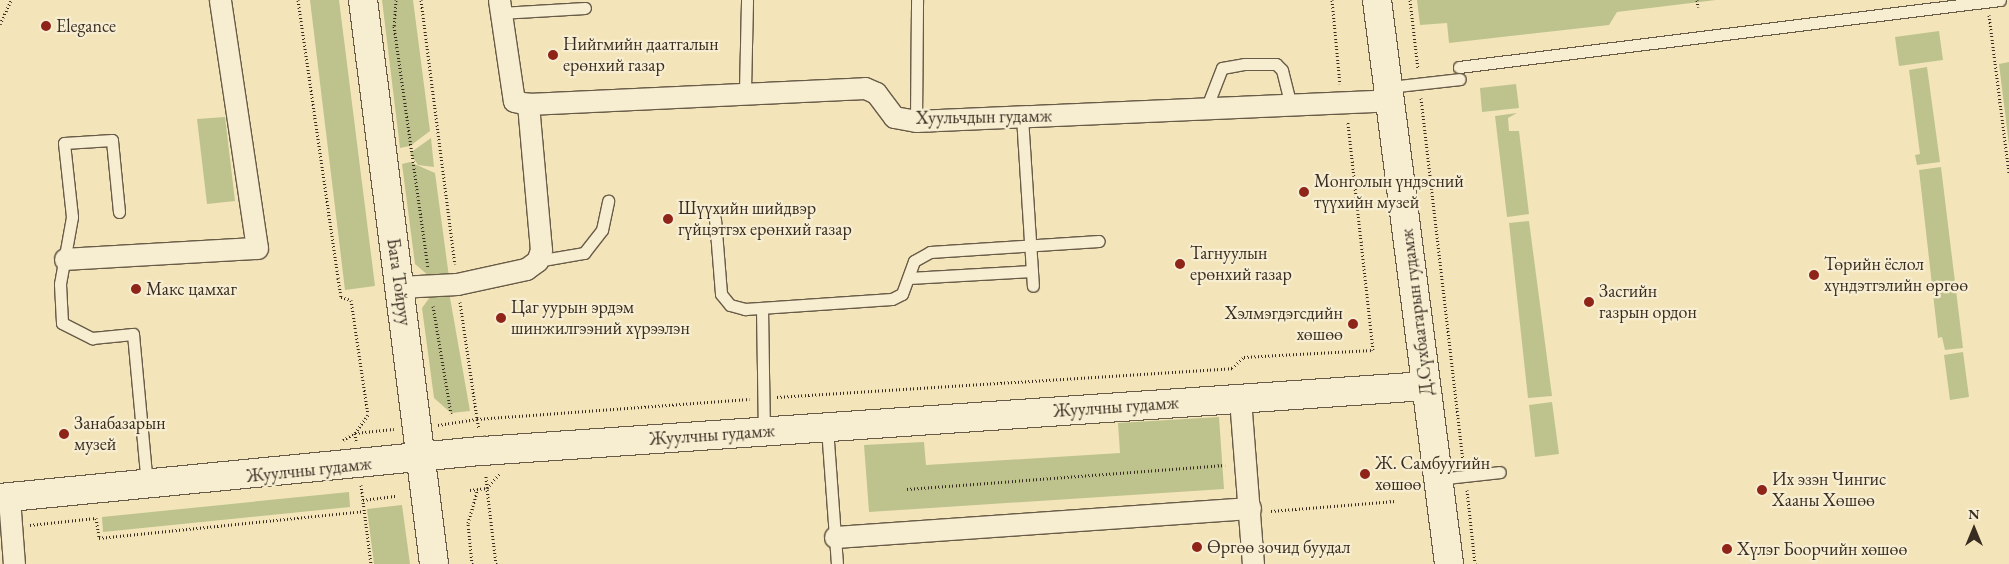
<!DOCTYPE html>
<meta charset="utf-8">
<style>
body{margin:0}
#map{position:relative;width:2009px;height:564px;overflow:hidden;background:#f3e5b9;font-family:"EB Garamond",serif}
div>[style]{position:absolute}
.green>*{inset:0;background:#bec38d}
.path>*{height:3px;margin-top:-1.5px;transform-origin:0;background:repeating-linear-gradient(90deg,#392d21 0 1px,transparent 0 3.5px)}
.roads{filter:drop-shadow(1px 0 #685b47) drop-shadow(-1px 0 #685b47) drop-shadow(0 1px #685b47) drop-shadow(0 -1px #685b47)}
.lane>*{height:11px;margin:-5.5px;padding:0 5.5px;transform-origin:5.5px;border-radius:5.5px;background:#f7eed2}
.street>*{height:21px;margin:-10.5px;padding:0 10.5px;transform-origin:10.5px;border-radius:10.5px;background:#f7eed2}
.secondary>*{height:28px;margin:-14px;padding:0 14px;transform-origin:14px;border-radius:14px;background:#f7eed2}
.dots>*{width:14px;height:14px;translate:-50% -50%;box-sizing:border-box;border:2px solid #f7eed2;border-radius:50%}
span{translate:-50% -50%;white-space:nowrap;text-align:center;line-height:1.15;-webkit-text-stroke:4.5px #f7eed2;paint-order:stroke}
.poi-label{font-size:18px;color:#392d21}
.left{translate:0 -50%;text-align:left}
.right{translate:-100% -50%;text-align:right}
.street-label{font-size:18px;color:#392d21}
.north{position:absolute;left:1949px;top:504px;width:50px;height:50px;-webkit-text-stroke:4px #f7eed2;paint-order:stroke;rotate:0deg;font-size:14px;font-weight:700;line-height:20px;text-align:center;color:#392d21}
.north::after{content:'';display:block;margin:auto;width:18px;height:22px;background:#392d21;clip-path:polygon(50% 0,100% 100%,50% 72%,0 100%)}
</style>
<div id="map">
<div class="green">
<div style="clip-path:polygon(310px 0,339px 0,375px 286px,345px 290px)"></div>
<div style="clip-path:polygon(382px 0,413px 0,430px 131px,410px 146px,400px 148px)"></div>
<div style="clip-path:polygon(1417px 0,1716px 0,1617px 12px,1609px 25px,1449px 43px,1447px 23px,1420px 25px)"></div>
<div style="clip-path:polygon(1939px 31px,1943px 60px,1899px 66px,1895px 37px)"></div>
<div style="clip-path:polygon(2009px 62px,2009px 145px,1999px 64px)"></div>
<div style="clip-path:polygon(1927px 67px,1940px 162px,1917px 165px,1915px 155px,1920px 154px,1909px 70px)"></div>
<div style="clip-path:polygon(1516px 84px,1519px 108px,1482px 112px,1480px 88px)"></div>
<div style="clip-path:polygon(1517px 113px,1508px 118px,1509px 131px,1519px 131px,1529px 214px,1507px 217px,1495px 116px)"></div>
<div style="clip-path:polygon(225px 117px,235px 201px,207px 204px,197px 119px)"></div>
<div style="clip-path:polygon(431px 138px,434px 167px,418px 165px,410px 153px)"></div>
<div style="clip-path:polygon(410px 162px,435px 173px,449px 277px,430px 277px,415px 264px,402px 164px)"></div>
<div style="clip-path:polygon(1941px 167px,1963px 348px,1945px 350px,1942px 337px,1938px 338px,1919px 170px)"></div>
<div style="clip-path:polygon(1529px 221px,1552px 396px,1528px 398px,1509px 223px)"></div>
<div style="clip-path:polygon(449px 292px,470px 411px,451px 413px,434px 398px,422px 308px,430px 297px)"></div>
<div style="clip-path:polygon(1963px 352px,1969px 397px,1950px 400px,1944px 355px)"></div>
<div style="clip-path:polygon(1552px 402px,1559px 454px,1535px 457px,1529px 405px)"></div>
<div style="clip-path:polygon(1219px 417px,1224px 489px,869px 512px,864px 445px,924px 442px,926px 465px,1120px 453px,1118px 423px)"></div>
<div style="clip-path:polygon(349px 492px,350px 507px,103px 532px,102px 517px)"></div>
<div style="clip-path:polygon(402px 505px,410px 564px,374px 564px,367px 509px)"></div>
</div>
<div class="path">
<div style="left:298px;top:0;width:281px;rotate:81.8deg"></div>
<div style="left:338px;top:278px;width:19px;rotate:81deg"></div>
<div style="left:341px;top:297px;width:10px;rotate:17deg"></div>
<div style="left:351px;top:300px;width:116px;rotate:81.6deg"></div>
<div style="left:368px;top:415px;width:22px;rotate:126deg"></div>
<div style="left:355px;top:433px;width:8px;rotate:83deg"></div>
<div style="left:396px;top:0;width:26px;rotate:94deg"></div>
<div style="left:394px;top:26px;width:243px;rotate:82deg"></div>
<div style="left:421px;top:0;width:266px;rotate:82.7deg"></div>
<div style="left:1332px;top:0;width:84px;rotate:84.6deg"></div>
<div style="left:1410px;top:0;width:69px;rotate:83.4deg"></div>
<div style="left:1697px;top:0;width:7px;rotate:82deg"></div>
<div style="left:1989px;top:15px;width:159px;rotate:82.8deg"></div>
<div style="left:0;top:24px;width:26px;rotate:-65deg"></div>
<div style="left:1421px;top:98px;width:366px;rotate:83.4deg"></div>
<div style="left:460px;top:302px;width:118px;rotate:81.7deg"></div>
<div style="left:477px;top:419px;width:273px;rotate:-4.2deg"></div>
<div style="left:433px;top:306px;width:109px;rotate:80.5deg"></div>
<div style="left:777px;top:397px;width:456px;rotate:-3.6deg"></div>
<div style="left:1232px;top:368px;width:16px;rotate:-43deg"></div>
<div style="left:1244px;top:357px;width:129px;rotate:-3.1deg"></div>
<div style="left:1373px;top:350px;width:229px;rotate:-96.3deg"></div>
<div style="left:438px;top:425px;width:39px;rotate:-9deg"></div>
<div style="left:477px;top:419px;width:10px;rotate:79deg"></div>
<div style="left:343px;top:440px;width:14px;rotate:-30deg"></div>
<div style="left:355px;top:433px;width:39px;rotate:-6deg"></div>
<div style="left:361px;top:485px;width:80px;rotate:82.8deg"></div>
<div style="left:907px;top:489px;width:319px;rotate:-4.3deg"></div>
<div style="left:470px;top:490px;width:17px;rotate:-7deg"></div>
<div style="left:487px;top:488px;width:12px;rotate:-95deg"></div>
<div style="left:1467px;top:490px;width:74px;rotate:83.8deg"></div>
<div style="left:363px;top:500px;width:34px;rotate:-7deg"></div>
<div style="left:1271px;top:511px;width:125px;rotate:-4.6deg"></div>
<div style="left:30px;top:525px;width:66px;rotate:-6.1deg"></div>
<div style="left:96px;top:518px;width:20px;rotate:81deg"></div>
<div style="left:99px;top:538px;width:266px;rotate:-5.8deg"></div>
<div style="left:472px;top:564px;width:41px;rotate:-95.6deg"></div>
<div style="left:468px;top:523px;width:35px;rotate:-74deg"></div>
<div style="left:496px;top:564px;width:77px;rotate:-96.8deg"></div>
<div style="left:487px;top:488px;width:20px;rotate:-49deg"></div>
</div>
<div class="roads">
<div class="lane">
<div style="left:500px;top:13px;width:85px;rotate:-3.4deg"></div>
<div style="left:1459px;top:67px;width:545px;rotate:-7.06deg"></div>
<div style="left:1389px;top:87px;width:71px;rotate:-6.4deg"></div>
<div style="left:745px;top:90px;width:90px;rotate:-88.7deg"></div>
<div style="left:1206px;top:109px;width:44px;rotate:-68.7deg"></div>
<div style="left:1222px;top:68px;width:22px;rotate:-10deg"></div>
<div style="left:1244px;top:64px;width:32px"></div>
<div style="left:1276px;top:64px;width:8px;rotate:45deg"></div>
<div style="left:1282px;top:70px;width:37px;rotate:76deg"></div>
<div style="left:1022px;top:117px;width:169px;rotate:86.3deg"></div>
<div style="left:916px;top:121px;width:121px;rotate:-89.5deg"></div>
<div style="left:119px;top:212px;width:72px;rotate:-95.6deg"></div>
<div style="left:112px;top:140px;width:48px;rotate:176.4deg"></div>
<div style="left:64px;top:143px;width:74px;rotate:83.8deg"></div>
<div style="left:72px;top:217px;width:68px;rotate:100.2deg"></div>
<div style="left:60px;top:284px;width:39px;rotate:87deg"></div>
<div style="left:62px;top:323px;width:34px;rotate:27deg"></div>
<div style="left:92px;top:338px;width:41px;rotate:-5.6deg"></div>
<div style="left:133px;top:334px;width:152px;rotate:84.7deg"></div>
<div style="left:715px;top:219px;width:75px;rotate:85.4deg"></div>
<div style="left:721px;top:294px;width:14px;rotate:51deg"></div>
<div style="left:730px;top:305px;width:16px;rotate:15deg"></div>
<div style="left:745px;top:309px;width:147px;rotate:-3.9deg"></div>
<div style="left:892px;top:299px;width:11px;rotate:-27deg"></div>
<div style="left:902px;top:294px;width:35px;rotate:-70deg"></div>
<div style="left:914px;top:261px;width:18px;rotate:-29deg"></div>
<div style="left:930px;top:252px;width:169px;rotate:-3.7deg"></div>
<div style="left:537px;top:261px;width:48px;rotate:-9.7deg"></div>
<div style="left:584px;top:253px;width:29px;rotate:-52deg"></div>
<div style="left:602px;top:230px;width:30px;rotate:-78deg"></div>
<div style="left:909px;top:278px;width:123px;rotate:-3.3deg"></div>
<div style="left:762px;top:308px;width:124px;rotate:89.1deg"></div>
<div style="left:827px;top:428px;width:136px;rotate:85.8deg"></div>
<div style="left:1438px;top:479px;width:62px;rotate:-6.4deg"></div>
</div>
<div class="street">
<div style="left:499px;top:0;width:102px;rotate:81.6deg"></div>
<div style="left:514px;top:101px;width:14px;rotate:12deg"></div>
<div style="left:528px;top:104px;width:337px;rotate:-2.7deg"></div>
<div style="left:865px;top:88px;width:12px;rotate:24deg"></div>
<div style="left:876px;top:93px;width:30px;rotate:53deg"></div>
<div style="left:894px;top:117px;width:22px;rotate:10deg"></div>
<div style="left:916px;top:121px;width:475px;rotate:-2.5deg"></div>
<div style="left:65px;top:259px;width:192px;rotate:-3.3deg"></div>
<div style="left:257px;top:248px;width:251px;rotate:-98.5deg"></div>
<div style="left:399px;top:287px;width:58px;rotate:-3deg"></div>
<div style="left:457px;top:284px;width:71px;rotate:-12.3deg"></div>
<div style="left:526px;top:269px;width:14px;rotate:-36deg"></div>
<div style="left:537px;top:261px;width:12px;rotate:-70deg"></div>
<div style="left:541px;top:250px;width:147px;rotate:-95.1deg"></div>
<div style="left:1240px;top:399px;width:166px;rotate:85.5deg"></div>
<div style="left:9px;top:498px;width:66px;rotate:85.7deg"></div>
<div style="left:835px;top:537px;width:416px;rotate:-4deg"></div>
</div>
<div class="secondary">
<div style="left:363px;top:0;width:568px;rotate:82.82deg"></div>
<div style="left:1377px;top:0;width:569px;rotate:82.72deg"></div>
<div style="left:0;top:498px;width:484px;rotate:-5.6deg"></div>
<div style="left:482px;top:451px;width:946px;rotate:-3.94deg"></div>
</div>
</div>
<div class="dots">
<div style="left:46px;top:26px;background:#8f2418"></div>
<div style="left:553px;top:55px;background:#8f2418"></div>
<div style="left:1304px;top:192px;background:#8f2418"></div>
<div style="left:668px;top:219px;background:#8f2418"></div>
<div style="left:1180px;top:264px;background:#8f2418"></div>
<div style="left:1814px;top:275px;background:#8f2418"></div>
<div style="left:136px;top:289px;background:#8f2418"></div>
<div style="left:1589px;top:302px;background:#8f2418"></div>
<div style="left:501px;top:318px;background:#8f2418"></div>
<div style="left:1353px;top:324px;background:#8f2418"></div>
<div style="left:64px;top:434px;background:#8f2418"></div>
<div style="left:1365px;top:474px;background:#8f2418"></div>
<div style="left:1762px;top:490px;background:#8f2418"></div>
<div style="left:1197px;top:547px;background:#8f2418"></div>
<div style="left:1727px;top:549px;background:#8f2418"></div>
</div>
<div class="poi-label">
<span class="left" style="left:56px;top:26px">Elegance</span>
<span class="left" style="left:563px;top:55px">Нийгмийн даатгалын<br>ерөнхий газар</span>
<span class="left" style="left:1314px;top:192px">Монголын үндэсний<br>түүхийн музей</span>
<span class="left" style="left:678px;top:219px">Шүүхийн шийдвэр<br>гүйцэтгэх ерөнхий газар</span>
<span class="left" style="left:1190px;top:264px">Тагнуулын<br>ерөнхий газар</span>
<span class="left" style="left:1824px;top:275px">Төрийн ёслол<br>хүндэтгэлийн өргөө</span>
<span class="left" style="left:146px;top:289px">Макс цамхаг</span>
<span class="left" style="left:1599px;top:302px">Засгийн<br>газрын ордон</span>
<span class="left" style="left:511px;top:318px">Цаг уурын эрдэм<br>шинжилгээний хүрээлэн</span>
<span class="right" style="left:1343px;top:324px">Хэлмэгдэгсдийн<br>хөшөө</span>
<span class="left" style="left:74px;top:434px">Занабазарын<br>музей</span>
<span class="left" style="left:1375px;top:474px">Ж. Самбуугийн<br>хөшөө</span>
<span class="left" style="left:1772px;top:490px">Их эзэн Чингис<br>Хааны Хөшөө</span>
<span class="left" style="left:1207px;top:547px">Өргөө зочид буудал</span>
<span class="left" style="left:1737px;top:549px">Хүлэг Боорчийн хөшөө</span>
</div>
<div class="street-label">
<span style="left:984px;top:117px;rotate:-1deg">Хуульчдын гудамж</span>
<span style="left:399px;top:282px;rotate:82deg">Бага Тойруу</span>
<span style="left:1417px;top:312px;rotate:-97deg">Д.Сүхбаатарын гудамж</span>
<span style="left:1116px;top:407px;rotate:-4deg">Жуулчны гудамж</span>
<span style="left:712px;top:435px;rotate:-4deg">Жуулчны гудамж</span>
<span style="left:309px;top:470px;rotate:-6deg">Жуулчны гудамж</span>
</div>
<div class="north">N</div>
</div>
